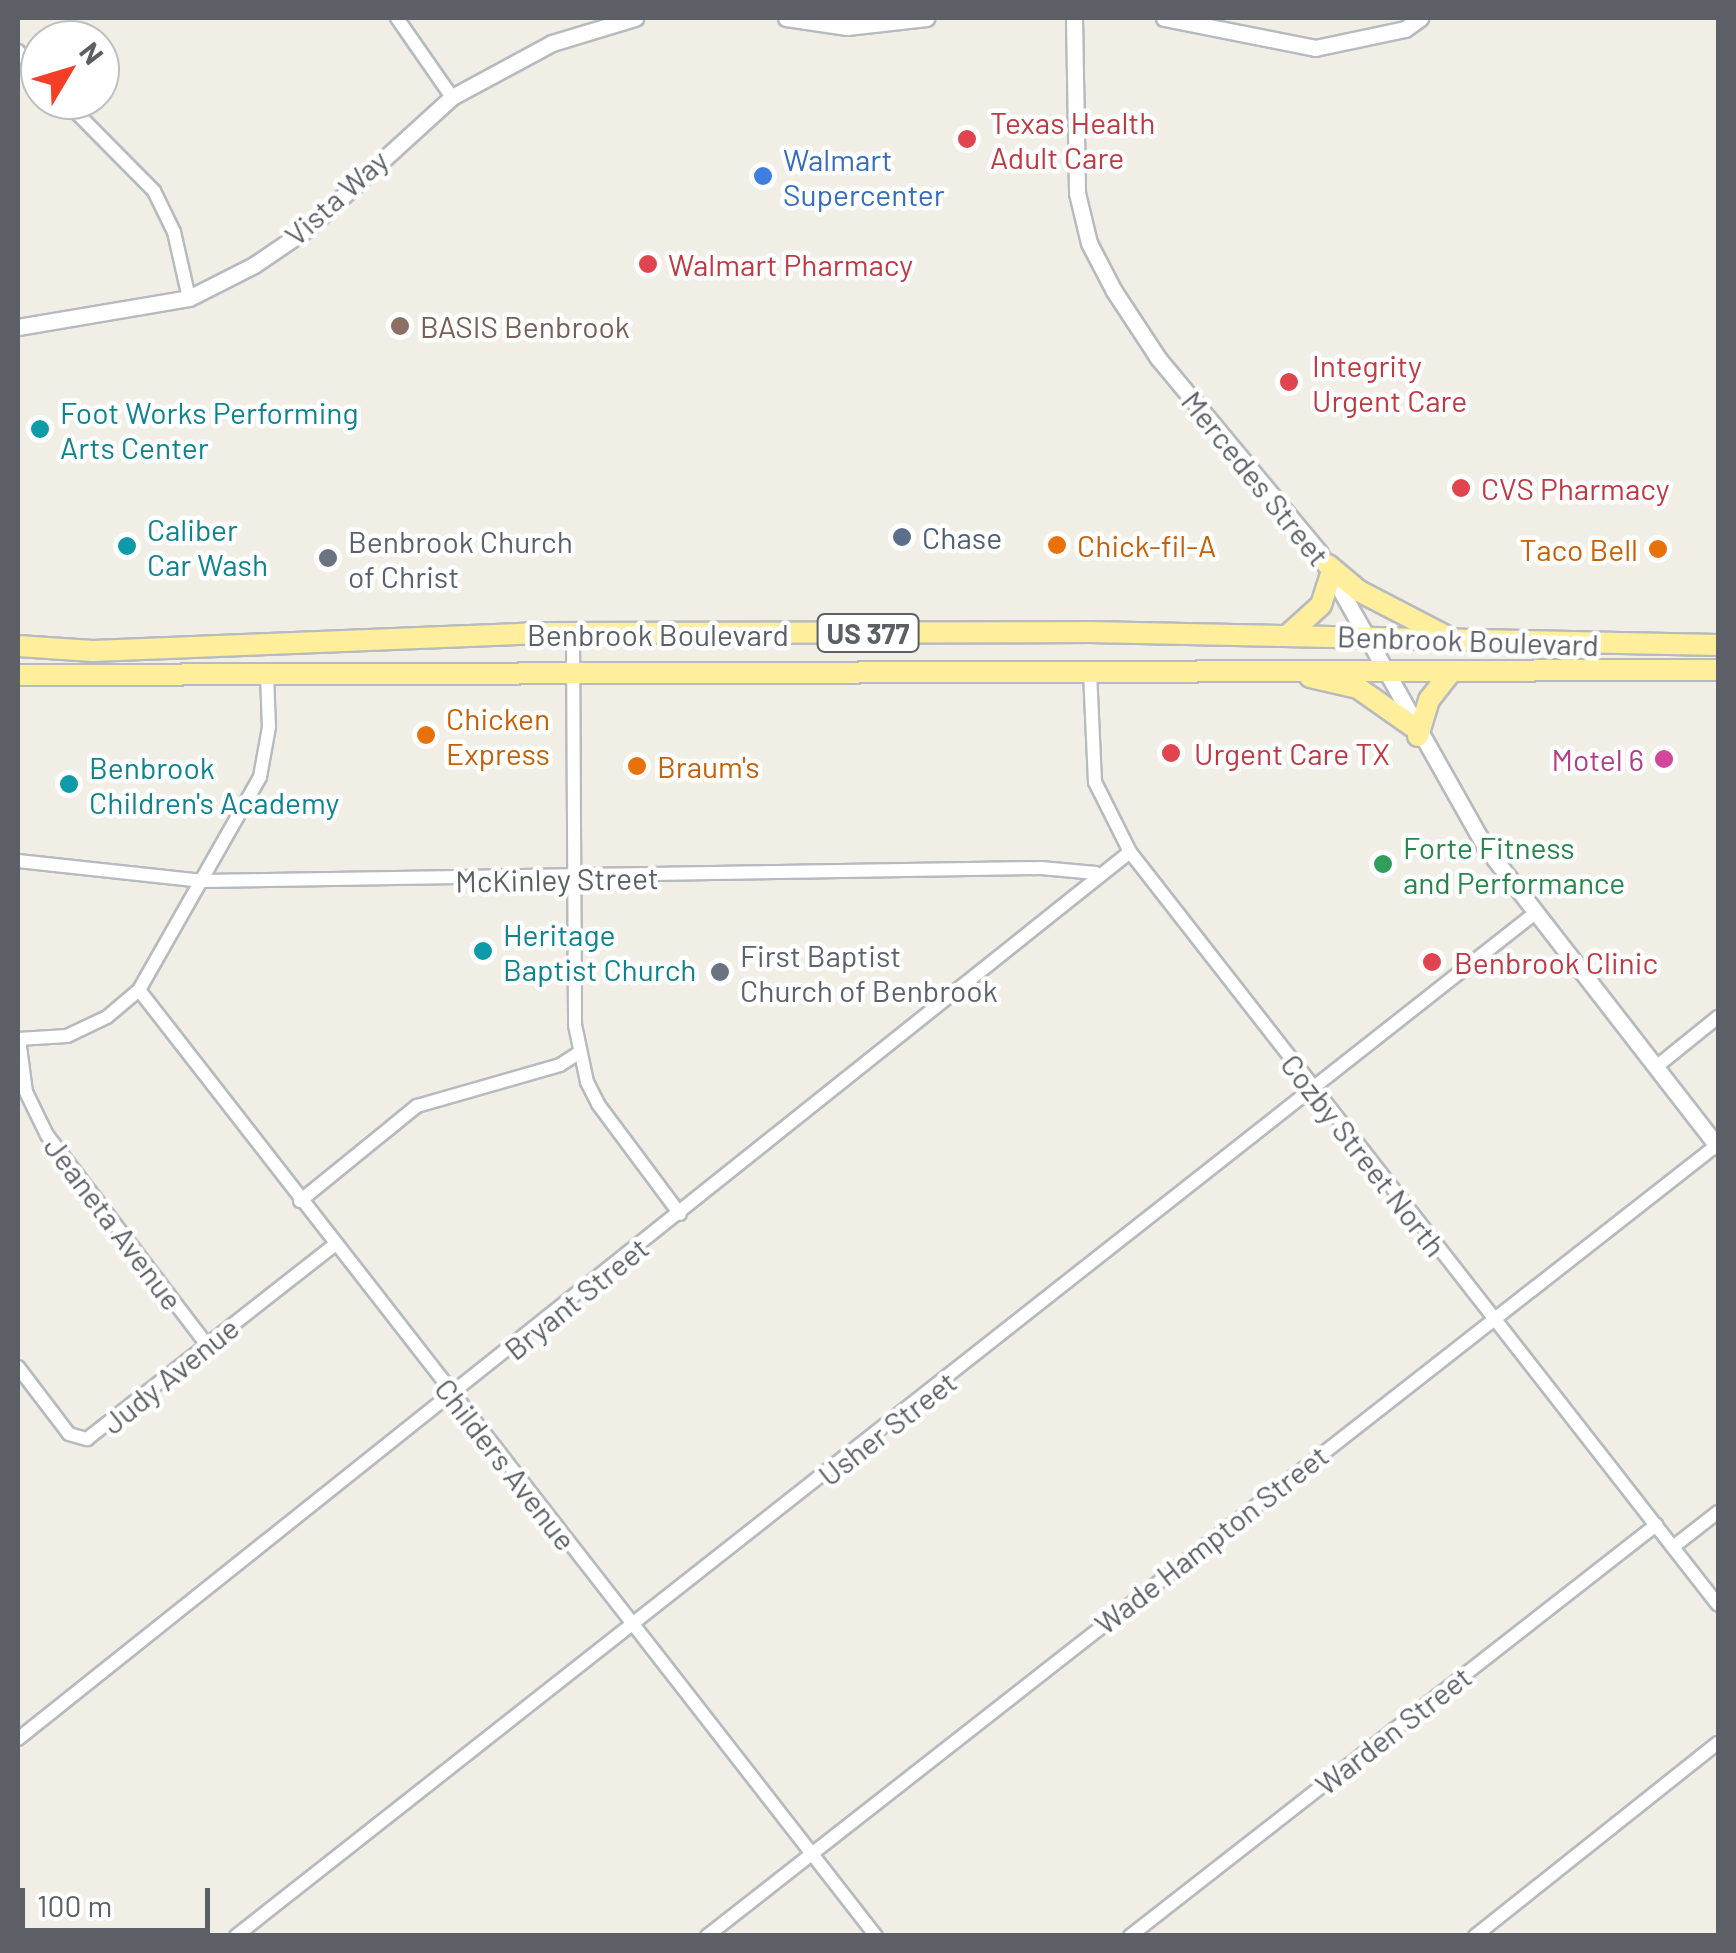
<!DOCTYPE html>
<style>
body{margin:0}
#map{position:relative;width:1736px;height:1953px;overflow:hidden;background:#f0eee5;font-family:Barlow,sans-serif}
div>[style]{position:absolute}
.roads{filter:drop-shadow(2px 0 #b7babf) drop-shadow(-2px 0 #b7babf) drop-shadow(0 2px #b7babf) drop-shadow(0 -2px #b7babf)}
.minor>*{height:12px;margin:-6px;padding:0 6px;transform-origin:6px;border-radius:6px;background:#fff}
.tertiary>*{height:15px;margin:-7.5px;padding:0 7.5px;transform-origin:7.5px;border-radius:7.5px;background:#fff}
.trunk>*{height:20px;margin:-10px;padding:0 10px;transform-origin:10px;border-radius:10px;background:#ffee9b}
.dots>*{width:28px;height:28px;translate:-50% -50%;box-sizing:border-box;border:5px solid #fff;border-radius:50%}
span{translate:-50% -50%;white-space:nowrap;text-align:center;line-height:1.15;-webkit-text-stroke:9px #fff;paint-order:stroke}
.shield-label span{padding:2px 8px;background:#fff;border:2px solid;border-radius:8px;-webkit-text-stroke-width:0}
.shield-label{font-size:28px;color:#5c6066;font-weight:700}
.health-label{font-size:30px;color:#be3a42}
.left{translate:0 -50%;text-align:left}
.shop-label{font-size:30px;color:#366cbe}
.street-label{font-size:30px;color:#5c6066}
.education-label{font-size:30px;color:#785e54}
.culture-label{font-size:30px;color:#0d838f}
.service-label{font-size:30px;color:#4e5e75}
.worship-label{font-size:30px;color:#5b616d}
.food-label{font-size:30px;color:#c56008}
.right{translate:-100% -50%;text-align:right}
.hotel-label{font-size:30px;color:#b23c85}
.leisure-label{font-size:30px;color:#27864d}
.frame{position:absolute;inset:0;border:20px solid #5c6066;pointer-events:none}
.north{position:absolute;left:20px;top:20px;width:100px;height:100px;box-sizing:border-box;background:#fff;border:2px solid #bebfc2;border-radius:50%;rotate:52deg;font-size:28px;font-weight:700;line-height:40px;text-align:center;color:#5c6066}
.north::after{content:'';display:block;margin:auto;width:35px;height:45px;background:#f43f26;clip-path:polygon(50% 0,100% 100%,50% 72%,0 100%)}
.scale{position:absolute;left:20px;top:1888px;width:190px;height:45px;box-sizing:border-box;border:5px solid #5c6066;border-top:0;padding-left:12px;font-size:30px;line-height:35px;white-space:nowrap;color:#5c6066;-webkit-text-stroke:8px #fff;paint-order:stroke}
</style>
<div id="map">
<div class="roads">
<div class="minor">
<div style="left:397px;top:18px;width:96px;rotate:55.2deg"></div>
<div style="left:18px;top:51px;width:33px;rotate:49deg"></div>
<div style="left:64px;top:100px;width:128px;rotate:45.3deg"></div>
<div style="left:154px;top:191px;width:46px;rotate:64deg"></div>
<div style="left:174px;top:232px;width:68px;rotate:77.2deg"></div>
<div style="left:573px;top:634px;width:391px;rotate:89.7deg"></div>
<div style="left:575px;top:1025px;width:58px;rotate:78.1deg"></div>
<div style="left:587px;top:1082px;width:25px;rotate:63deg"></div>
<div style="left:598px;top:1104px;width:137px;rotate:53.3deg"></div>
<div style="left:1090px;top:672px;width:110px;rotate:87.4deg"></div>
<div style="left:1095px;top:782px;width:78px;rotate:63.4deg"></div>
<div style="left:1130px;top:852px;width:955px;rotate:52.01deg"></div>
<div style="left:18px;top:861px;width:186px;rotate:6.2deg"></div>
<div style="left:203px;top:881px;width:838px;rotate:-0.89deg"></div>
<div style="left:1041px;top:868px;width:55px;rotate:5.2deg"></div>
<div style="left:139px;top:990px;width:1199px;rotate:52.08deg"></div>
<div style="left:18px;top:1039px;width:49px;rotate:-3.5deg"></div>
<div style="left:67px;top:1036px;width:44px;rotate:-25.4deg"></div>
<div style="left:107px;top:1017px;width:42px;rotate:-40.2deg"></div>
<div style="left:139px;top:990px;width:245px;rotate:-60.4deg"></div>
<div style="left:260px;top:777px;width:51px;rotate:-79.8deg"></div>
<div style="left:269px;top:727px;width:52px;rotate:-92.2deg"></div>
<div style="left:19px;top:1039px;width:53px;rotate:82.5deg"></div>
<div style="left:26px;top:1092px;width:48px;rotate:64deg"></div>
<div style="left:47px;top:1135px;width:263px;rotate:52.7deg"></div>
<div style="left:1656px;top:1067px;width:80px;rotate:-38.9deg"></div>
<div style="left:300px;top:1201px;width:151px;rotate:-39.1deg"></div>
<div style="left:417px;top:1106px;width:149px;rotate:-16deg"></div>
<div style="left:560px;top:1065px;width:24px;rotate:-33deg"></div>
<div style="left:18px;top:1367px;width:84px;rotate:52.7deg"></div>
<div style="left:69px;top:1434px;width:19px;rotate:16deg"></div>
<div style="left:87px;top:1439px;width:314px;rotate:-38.1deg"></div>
<div style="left:1673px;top:1547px;width:57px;rotate:-37.9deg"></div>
<div style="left:18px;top:1739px;width:1422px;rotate:-38.58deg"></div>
<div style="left:236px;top:1936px;width:1652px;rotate:-38.22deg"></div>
<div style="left:707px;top:1936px;width:1283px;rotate:-38.07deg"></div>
<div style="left:1130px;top:1936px;width:668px;rotate:-38deg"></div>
<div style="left:1475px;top:1936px;width:310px;rotate:-38.5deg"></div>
</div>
<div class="tertiary">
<div style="left:786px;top:18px;width:62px;rotate:8.4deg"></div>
<div style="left:847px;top:27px;width:80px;rotate:-6.5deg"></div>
<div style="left:1074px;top:18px;width:175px;rotate:89deg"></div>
<div style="left:1077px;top:193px;width:51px;rotate:76.5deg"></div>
<div style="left:1089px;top:243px;width:54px;rotate:62.5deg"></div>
<div style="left:1114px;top:291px;width:80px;rotate:56.7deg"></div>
<div style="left:1158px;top:358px;width:252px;rotate:50.3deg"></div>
<div style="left:1319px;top:552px;width:340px;rotate:60.6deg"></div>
<div style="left:1486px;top:848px;width:378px;rotate:52.2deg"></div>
<div style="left:1164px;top:18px;width:154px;rotate:11.2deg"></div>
<div style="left:1315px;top:48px;width:92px;rotate:-11.9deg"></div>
<div style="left:1405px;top:29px;width:19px;rotate:-36deg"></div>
<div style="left:18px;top:327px;width:173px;rotate:-9.6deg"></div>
<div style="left:189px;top:298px;width:73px;rotate:-26.9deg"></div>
<div style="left:254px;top:265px;width:64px;rotate:-34.2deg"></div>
<div style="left:307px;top:229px;width:196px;rotate:-42.3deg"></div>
<div style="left:452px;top:97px;width:114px;rotate:-28.4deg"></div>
<div style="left:552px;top:43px;width:87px;rotate:-16.8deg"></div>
</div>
<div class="trunk">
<div style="left:1328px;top:565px;width:40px;rotate:40deg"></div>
<div style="left:1359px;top:591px;width:96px;rotate:27.4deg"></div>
<div style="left:1289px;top:634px;width:43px;rotate:-42.2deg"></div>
<div style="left:1321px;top:605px;width:35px;rotate:-72deg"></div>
<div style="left:18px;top:646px;width:75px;rotate:3.8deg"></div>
<div style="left:93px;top:651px;width:446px;rotate:-2.3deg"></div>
<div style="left:539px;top:633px;width:550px;rotate:-0.1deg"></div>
<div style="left:1089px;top:632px;width:629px;rotate:1.18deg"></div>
<div style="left:18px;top:675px;width:1700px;rotate:-0.17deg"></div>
<div style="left:1310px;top:677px;width:49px;rotate:12.9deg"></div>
<div style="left:1358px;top:688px;width:66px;rotate:35.1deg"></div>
<div style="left:1418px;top:736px;width:38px;rotate:-73deg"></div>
<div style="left:1429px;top:700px;width:36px;rotate:-52deg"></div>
</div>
</div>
<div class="dots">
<div style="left:967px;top:139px;background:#e0444e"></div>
<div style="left:763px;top:176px;background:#3f7fe0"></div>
<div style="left:648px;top:264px;background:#e0444e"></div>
<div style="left:400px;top:326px;background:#8d6e63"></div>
<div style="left:1289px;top:382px;background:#e0444e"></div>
<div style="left:40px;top:429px;background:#0f9aa8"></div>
<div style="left:1461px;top:488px;background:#e0444e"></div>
<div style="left:902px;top:537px;background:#5c6f8a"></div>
<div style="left:1057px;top:545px;background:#e8710a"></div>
<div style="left:127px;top:546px;background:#0f9aa8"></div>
<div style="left:1658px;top:549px;background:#e8710a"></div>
<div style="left:328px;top:558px;background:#6b7280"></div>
<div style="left:426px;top:735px;background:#e8710a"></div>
<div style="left:1171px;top:753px;background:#e0444e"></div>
<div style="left:1664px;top:759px;background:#d1479c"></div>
<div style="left:637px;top:766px;background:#e8710a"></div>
<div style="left:69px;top:784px;background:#0f9aa8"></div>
<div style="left:1383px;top:864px;background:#2e9e5b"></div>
<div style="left:483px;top:951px;background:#0f9aa8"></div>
<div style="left:1432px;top:962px;background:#e0444e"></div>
<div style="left:720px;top:972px;background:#6b7280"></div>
</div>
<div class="shield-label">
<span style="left:868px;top:633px">US 377</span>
</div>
<div class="health-label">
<span class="left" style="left:990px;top:139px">Texas Health<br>Adult Care</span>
<span class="left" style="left:668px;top:264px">Walmart Pharmacy</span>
<span class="left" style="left:1312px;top:382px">Integrity<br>Urgent Care</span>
<span class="left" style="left:1481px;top:488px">CVS Pharmacy</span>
<span class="left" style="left:1194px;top:753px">Urgent Care TX</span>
<span class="left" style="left:1454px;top:962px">Benbrook Clinic</span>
</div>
<div class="shop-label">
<span class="left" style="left:783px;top:176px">Walmart<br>Supercenter</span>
</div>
<div class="street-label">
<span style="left:336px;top:197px;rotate:-42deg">Vista Way</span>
<span style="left:1256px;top:478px;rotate:51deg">Mercedes Street</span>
<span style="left:658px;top:634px">Benbrook Boulevard</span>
<span style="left:1468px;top:640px;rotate:2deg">Benbrook Boulevard</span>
<span style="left:557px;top:879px;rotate:-1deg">McKinley Street</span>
<span style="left:1364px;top:1155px;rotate:52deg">Cozby Street North</span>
<span style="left:114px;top:1223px;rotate:53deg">Jeaneta Avenue</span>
<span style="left:576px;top:1298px;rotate:-39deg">Bryant Street</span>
<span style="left:170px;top:1375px;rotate:-39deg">Judy Avenue</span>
<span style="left:887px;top:1428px;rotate:-38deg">Usher Street</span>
<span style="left:506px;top:1464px;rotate:52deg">Childers Avenue</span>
<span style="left:1211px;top:1539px;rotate:-38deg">Wade Hampton Street</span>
<span style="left:1393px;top:1730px;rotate:-38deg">Warden Street</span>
</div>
<div class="education-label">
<span class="left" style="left:420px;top:326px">BASIS Benbrook</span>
</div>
<div class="culture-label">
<span class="left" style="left:60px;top:429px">Foot Works Performing<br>Arts Center</span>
<span class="left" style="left:147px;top:546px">Caliber<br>Car Wash</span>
<span class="left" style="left:89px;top:784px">Benbrook<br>Children's Academy</span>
<span class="left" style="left:503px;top:951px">Heritage<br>Baptist Church</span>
</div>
<div class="service-label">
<span class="left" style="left:922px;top:537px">Chase</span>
</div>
<div class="worship-label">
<span class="left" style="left:348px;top:558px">Benbrook Church<br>of Christ</span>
<span class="left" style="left:740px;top:972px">First Baptist<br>Church of Benbrook</span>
</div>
<div class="food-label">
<span class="left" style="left:1077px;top:545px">Chick-fil-A</span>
<span class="right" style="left:1638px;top:549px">Taco Bell</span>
<span class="left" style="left:446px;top:735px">Chicken<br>Express</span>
<span class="left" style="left:657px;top:766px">Braum's</span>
</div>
<div class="hotel-label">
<span class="right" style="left:1644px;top:759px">Motel 6</span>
</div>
<div class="leisure-label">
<span class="left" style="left:1403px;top:864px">Forte Fitness<br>and Performance</span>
</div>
<div class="frame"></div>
<div class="north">N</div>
<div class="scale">100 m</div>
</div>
